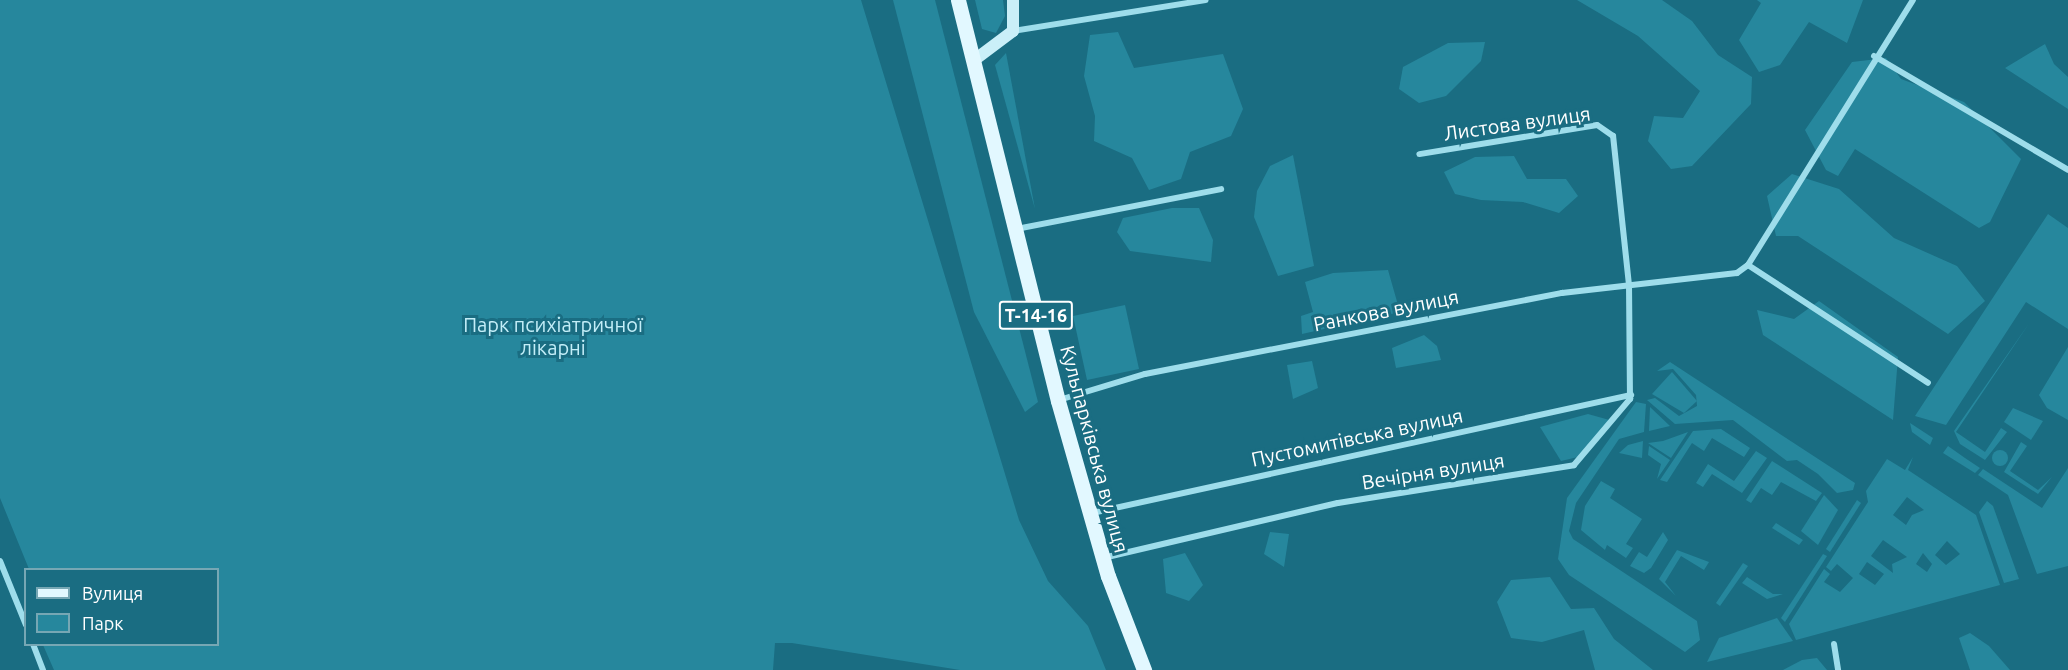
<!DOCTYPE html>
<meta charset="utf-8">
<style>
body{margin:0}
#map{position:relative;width:2068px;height:670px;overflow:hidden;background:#1a6d82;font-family:Ubuntu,sans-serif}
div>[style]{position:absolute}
.green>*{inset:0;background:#26879d}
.round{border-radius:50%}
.street>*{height:6px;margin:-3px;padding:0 3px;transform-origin:3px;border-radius:3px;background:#9eddeb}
.secondary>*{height:12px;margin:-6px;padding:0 6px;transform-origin:6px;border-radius:6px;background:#caeff8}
.primary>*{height:15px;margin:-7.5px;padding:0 7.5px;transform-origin:7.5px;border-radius:7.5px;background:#e2f8ff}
span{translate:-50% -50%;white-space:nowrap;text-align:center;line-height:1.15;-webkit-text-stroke:6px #1a6d82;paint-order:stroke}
.shield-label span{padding:2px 4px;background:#1a6d82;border:2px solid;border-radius:4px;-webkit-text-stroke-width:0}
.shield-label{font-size:18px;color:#fff;font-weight:700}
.street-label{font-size:20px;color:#fff}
.park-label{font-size:20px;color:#c3eef8}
.legend{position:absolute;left:24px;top:568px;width:195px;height:78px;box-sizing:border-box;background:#1a6d82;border:2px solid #76a7b4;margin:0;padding:8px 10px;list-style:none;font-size:18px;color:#fff}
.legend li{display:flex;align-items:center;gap:12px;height:30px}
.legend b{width:30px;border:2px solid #76a7b4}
</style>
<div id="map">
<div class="green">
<div style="clip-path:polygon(0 0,861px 0,1019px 520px,1048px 581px,1088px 626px,1106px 670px,960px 670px,792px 643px,775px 643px,773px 670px,54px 670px,43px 645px,218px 644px,218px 570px,29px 569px,0 498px)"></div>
<div style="clip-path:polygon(893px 0,935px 0,1038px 402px,1025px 412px,974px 312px)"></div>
<div style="clip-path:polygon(975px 0,1003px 0,1005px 16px,996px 33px,982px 29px)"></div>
<div style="clip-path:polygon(1577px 0,1662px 0,1692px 21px,1718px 55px,1752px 77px,1751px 104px,1692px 166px,1671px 169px,1648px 141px,1654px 116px,1683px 118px,1700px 91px,1638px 36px)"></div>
<div style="clip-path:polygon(1757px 0,1863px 0,1847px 43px,1809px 22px,1780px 65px,1759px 72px,1739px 40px,1761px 3px)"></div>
<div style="clip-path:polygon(1118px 32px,1134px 68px,1223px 54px,1243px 109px,1231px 136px,1190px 152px,1181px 179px,1149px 190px,1132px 158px,1094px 141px,1095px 116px,1084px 76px,1090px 35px)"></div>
<div style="clip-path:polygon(1485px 42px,1481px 61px,1446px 96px,1419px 103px,1399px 89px,1403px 67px,1448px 43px)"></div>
<div style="clip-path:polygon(2045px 44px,2054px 64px,2068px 77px,2068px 109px,2005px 68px)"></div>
<div style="clip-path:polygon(1006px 53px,1035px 209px,995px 65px)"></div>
<div style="clip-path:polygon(1886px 58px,1901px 79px,1964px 102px,2021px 159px,1990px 222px,1979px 228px,1855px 149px,1838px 176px,1826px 170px,1805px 130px,1852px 62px)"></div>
<div style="clip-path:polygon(1293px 155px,1314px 266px,1278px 276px,1254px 217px,1257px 191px,1270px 166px)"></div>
<div style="clip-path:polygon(1514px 156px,1527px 179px,1566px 179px,1578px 196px,1559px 213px,1523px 202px,1481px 200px,1455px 194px,1444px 172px,1475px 157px)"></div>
<div style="clip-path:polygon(1792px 174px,1839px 189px,1894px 238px,1957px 266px,1985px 301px,1948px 334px,1798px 236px,1776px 236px,1767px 196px)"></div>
<div style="clip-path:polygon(1172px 208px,1199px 208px,1213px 240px,1211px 262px,1130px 251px,1117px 232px,1123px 218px)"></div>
<div style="clip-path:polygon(2048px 214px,2068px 228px,2068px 329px,2026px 302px,1946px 425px,1915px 416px)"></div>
<div style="clip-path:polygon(1388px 270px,1400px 312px,1302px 334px,1301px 316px,1313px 312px,1305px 282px,1333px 273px)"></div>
<div style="clip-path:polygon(1819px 301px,1898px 357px,1893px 420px,1763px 335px,1757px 310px,1794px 319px)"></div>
<div style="clip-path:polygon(1125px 305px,1139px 369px,1087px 380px,1073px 316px)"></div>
<div style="clip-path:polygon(2030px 322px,1956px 432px,1985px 452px,2001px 428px,2007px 432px,1985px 460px,1960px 444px,1954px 431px)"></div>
<div style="clip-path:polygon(1424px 335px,1437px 346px,1441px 360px,1396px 368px,1392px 348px)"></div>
<div style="clip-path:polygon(2068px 347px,2068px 420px,2047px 408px,2039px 395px)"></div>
<div style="clip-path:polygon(1312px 361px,1318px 388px,1293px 399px,1287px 365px)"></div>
<div style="clip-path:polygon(1670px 362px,1855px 483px,1853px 490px,1837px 493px,1818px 474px,1797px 460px,1787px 461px,1733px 420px,1675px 424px,1647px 400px,1655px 398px,1679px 416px,1697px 406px,1696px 395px,1673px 369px,1657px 371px)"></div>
<div style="clip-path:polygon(1672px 372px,1697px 401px,1684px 413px,1652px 394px)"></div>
<div style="clip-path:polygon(1636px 402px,1646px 404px,1644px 432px,1619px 439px,1576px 503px,1569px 531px,1573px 539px,1697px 621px,1700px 640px,1685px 652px,1569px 575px,1558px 559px,1567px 498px)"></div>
<div style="clip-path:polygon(1650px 407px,1670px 426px,1649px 431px)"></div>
<div style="clip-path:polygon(2013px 408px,2043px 421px,2031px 440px,2004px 422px)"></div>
<div style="clip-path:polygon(1588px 414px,1613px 421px,1582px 456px,1561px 461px,1540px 427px)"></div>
<div style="clip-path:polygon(1910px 423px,1933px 438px,1930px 445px,1912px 432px)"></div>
<div style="clip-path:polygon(1721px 429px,1750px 448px,1744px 457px,1712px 438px,1704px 451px,1692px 443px,1667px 482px,1660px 480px,1693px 431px)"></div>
<div style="clip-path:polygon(1688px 432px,1671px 458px,1648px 443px,1663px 441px)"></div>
<div style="clip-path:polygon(1643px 441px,1642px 458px,1619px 453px,1628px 445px)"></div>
<div style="clip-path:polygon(2021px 442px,2027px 446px,2010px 471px,2038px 490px,2052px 477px,2038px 494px,2004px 472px)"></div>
<div style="clip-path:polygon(1649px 446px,1670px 460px,1657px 479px,1661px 464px,1648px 455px)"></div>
<div style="clip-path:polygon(1948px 446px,1965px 458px,1980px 468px,1975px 473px,1943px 453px)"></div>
<div class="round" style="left:1992px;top:450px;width:16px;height:16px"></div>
<div style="clip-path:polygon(1756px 451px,1767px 458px,1742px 493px,1712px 474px,1703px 487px,1696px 483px,1708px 464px,1734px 481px)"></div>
<div style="clip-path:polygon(evenodd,1913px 457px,1908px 470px,1976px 515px,2000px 585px,1796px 640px,1789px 624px,1824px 569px,1830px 574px,1824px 582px,1840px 592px,1853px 578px,1837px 564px,1831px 571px,1826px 567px,1868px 502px,1866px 491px,1887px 459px,1905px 470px,1913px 457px,1907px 497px,1924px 510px,1912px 515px,1906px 525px,1893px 515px,1907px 497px,1913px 457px,1883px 540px,1907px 557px,1892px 564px,1893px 573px,1871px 556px,1883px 540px,1913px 457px,1947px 541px,1960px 554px,1946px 565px,1935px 555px,1947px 541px,1913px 457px,1923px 553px,1932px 564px,1927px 572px,1916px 564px,1923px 553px,1913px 457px,1867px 562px,1884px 574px,1875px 585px,1859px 574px,1867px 562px)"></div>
<div style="clip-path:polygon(1772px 461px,1822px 493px,1816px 501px,1781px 482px,1772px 495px,1761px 488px,1751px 503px,1746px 500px)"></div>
<div style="clip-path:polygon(2068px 468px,2068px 566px,2037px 574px,2008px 495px,1978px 475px,1983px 469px,2042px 508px)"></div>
<div style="clip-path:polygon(1601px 481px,1615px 489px,1610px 498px,1642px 519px,1626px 544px,1633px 548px,1626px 558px,1607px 545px,1605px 550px,1581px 530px,1585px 506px)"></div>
<div style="clip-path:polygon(1824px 495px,1838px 510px,1818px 545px,1801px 531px)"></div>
<div style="clip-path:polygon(1857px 500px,1861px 503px,1830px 552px,1826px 549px)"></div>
<div style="clip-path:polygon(1987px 501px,1993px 506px,2019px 579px,2004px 583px,1979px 512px)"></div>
<div style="clip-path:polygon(1776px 523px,1803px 540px,1799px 545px,1772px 528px)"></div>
<div style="clip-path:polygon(1270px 532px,1289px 534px,1284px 567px,1264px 554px)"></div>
<div style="clip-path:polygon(1663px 532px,1668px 540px,1651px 568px,1644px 573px,1630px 566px,1639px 552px,1647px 557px)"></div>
<div style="clip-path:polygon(1677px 550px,1709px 562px,1704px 570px,1681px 556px,1665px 582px,1676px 596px,1659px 579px)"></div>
<div style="clip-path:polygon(1185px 553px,1203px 585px,1189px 601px,1166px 593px,1163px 559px)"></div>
<div style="clip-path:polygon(1823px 554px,1827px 556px,1785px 622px,1781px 618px)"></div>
<div style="clip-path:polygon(1743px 563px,1748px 566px,1720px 606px,1716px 603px)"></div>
<div style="clip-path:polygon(1550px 577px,1571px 609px,1594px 608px,1614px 639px,1653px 670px,1595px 670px,1584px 630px,1542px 642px,1511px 638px,1497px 602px,1511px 580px)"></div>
<div style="clip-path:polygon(1747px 577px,1773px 594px,1783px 594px,1767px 599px,1742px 583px)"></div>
<div style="clip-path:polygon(1777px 618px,1793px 641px,1707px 662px,1719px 638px)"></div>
<div style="clip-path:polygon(1970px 633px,1989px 646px,2010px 670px,1970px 670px,1959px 638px)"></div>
<div style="clip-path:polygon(1817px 658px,1827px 670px,1783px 670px,1802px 660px)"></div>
</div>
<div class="street">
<div style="left:1013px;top:31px;width:195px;rotate:-9.1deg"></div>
<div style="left:1874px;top:56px;width:225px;rotate:30.4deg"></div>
<div style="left:1016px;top:229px;width:209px;rotate:-11deg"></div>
<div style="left:1748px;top:265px;width:215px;rotate:33.2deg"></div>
<div style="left:1059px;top:400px;width:90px;rotate:-16.8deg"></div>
<div style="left:1145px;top:374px;width:425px;rotate:-11deg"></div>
<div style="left:1562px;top:293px;width:176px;rotate:-6.5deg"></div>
<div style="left:1737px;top:273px;width:14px;rotate:-36deg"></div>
<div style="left:1748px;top:265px;width:312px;rotate:-58.1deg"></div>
<div style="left:1092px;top:513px;width:552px;rotate:-12.35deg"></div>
<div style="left:1103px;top:558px;width:241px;rotate:-13.2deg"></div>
<div style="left:1338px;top:503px;width:239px;rotate:-9.1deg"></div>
<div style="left:1574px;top:465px;width:87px;rotate:-49.7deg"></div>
<div style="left:1630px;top:399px;width:114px;rotate:-90.5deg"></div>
<div style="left:1629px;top:285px;width:150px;rotate:-96.1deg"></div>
<div style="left:1613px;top:136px;width:19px;rotate:-145deg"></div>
<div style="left:1597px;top:125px;width:180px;rotate:170.7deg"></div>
<div style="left:0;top:561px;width:69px;rotate:67.9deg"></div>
<div style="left:33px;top:644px;width:28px;rotate:69deg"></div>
<div style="left:1834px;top:644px;width:26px;rotate:81deg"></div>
</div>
<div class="secondary">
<div style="left:973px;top:61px;width:50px;rotate:-36.9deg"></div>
<div style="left:1013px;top:31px;width:31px;rotate:-90deg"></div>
</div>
<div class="primary">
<div style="left:958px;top:0;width:413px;rotate:76deg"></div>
<div style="left:1058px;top:401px;width:182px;rotate:74.1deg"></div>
<div style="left:1108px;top:576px;width:101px;rotate:69deg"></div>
</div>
<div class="shield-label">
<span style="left:1036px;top:315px">Т-14-16</span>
</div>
<div class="street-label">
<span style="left:1517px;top:123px;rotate:-8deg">Листова вулиця</span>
<span style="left:1386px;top:310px;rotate:-11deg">Ранкова вулиця</span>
<span style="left:1357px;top:437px;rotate:-12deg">Пустомитівська вулиця</span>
<span style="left:1095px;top:449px;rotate:75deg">Кульпарківська вулиця</span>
<span style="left:1433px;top:471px;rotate:-9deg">Вечірня вулиця</span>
</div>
<div class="park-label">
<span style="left:553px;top:336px">Парк психіатричної<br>лікарні</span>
</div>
<ul class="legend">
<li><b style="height:8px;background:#e2f8ff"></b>Вулиця</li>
<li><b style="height:16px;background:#26879d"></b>Парк</li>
</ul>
</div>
